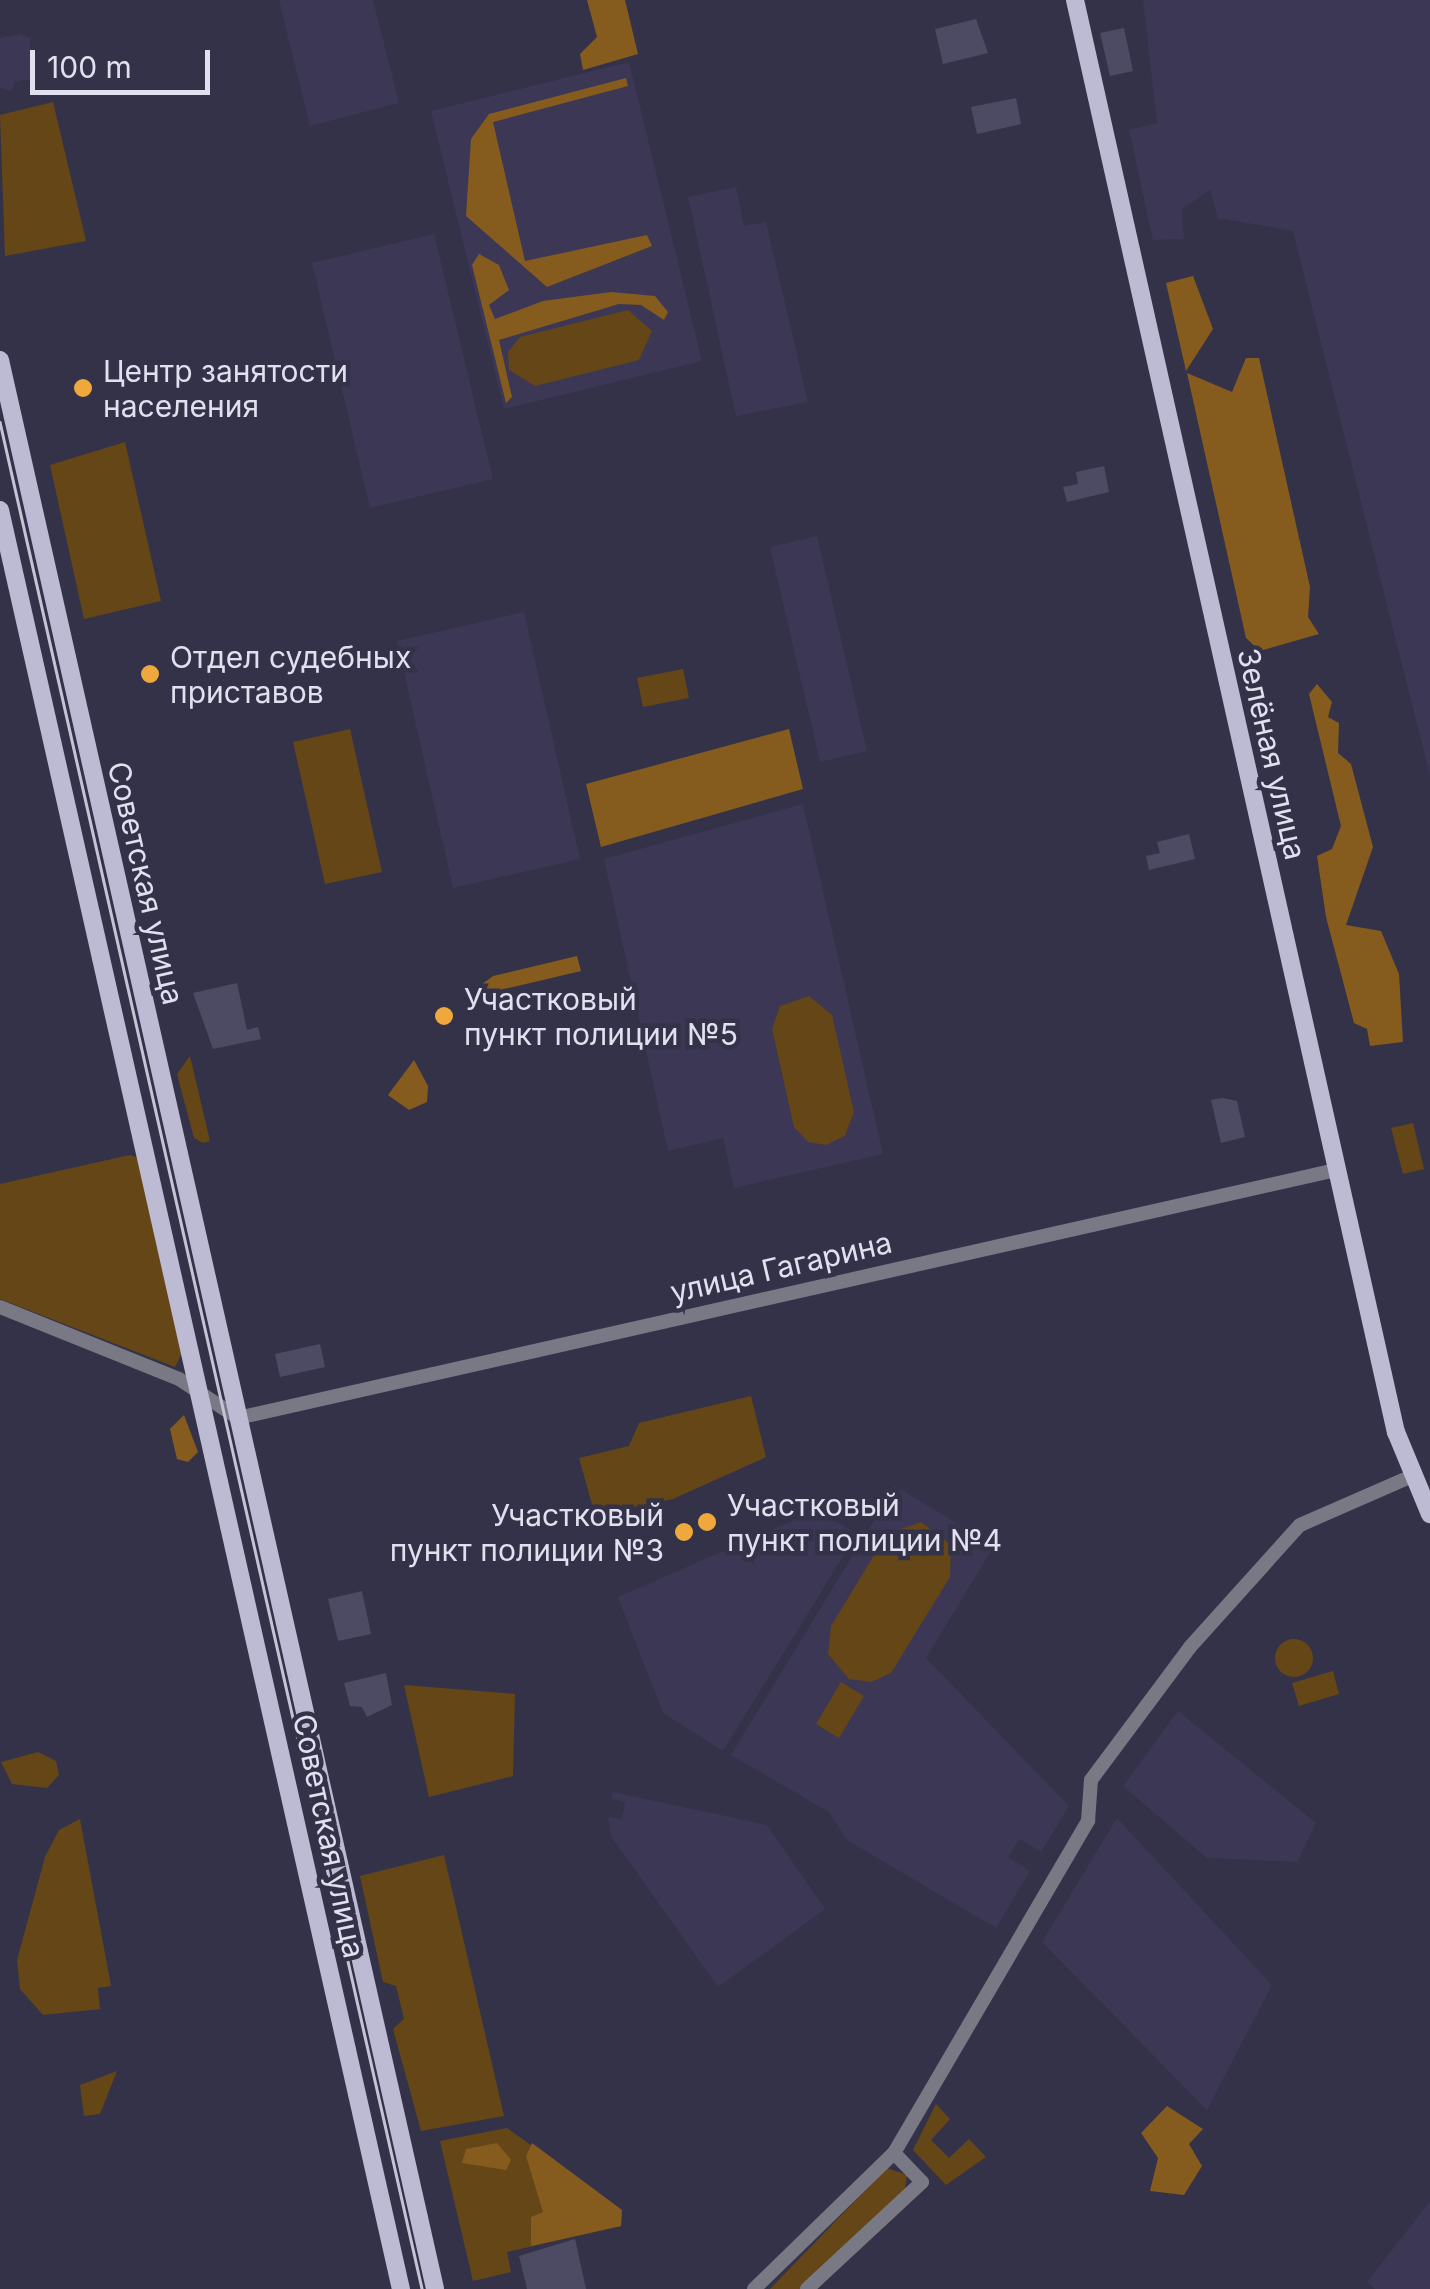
<!DOCTYPE html>
<meta charset="utf-8">
<style>
body{margin:0}
#map{position:relative;width:1430px;height:2289px;overflow:hidden;background:#343249;font-family:Inter,sans-serif}
div>[style]{position:absolute}
.built>*{inset:0;background:#3b3755}
.green>*{inset:0;background:#654617}
.round{border-radius:50%}
.forest>*{inset:0;background:#855c1e}
.building>*{inset:0;background:#4d4b64}
.minor>*{height:14px;margin:-7px;padding:0 7px;transform-origin:7px;border-radius:7px;background:#797985}
.major>*{height:18px;margin:-9px;padding:0 9px;transform-origin:9px;border-radius:9px;background:#bdbbd4}
.tram>*{height:2.5px;margin:-1.25px;padding:0 1.25px;transform-origin:1.25px;border-radius:1.25px;background:#c5c4d4}
.dots>*{width:28px;height:28px;translate:-50% -50%;box-sizing:border-box;border:5px solid #343249;border-radius:50%}
span{translate:-50% -50%;white-space:nowrap;text-align:center;line-height:1.15;-webkit-text-stroke:9px #343249;paint-order:stroke}
.poi-label{font-size:30px;color:#e1e0ef}
.left{translate:0 -50%;text-align:left}
.right{translate:-100% -50%;text-align:right}
.street-label{font-size:30px;color:#e1e0ef}
.scale{position:absolute;left:30px;top:50px;width:180px;height:45px;box-sizing:border-box;border:5px solid #e1e0ef;border-top:0;padding-left:12px;font-size:30px;line-height:35px;white-space:nowrap;color:#e1e0ef;-webkit-text-stroke:8px #343249;paint-order:stroke}
</style>
<div id="map">
<div class="built">
<div style="clip-path:polygon(279px 0,373px 0,399px 103px,310px 126px)"></div>
<div style="clip-path:polygon(1143px 0,1430px 0,1430px 776px,1293px 231px,1218px 218px,1210px 190px,1182px 209px,1184px 239px,1153px 240px,1129px 130px,1157px 123px)"></div>
<div style="clip-path:polygon(20px 34px,30px 38px,31px 79px,15px 82px,11px 92px,0 87px,0 38px)"></div>
<div style="clip-path:polygon(629px 62px,702px 361px,504px 409px,431px 111px)"></div>
<div style="clip-path:polygon(736px 187px,744px 226px,766px 222px,808px 402px,736px 416px,688px 197px)"></div>
<div style="clip-path:polygon(434px 234px,493px 479px,370px 508px,312px 263px)"></div>
<div style="clip-path:polygon(817px 536px,867px 751px,820px 762px,770px 547px)"></div>
<div style="clip-path:polygon(524px 612px,580px 859px,453px 888px,397px 641px)"></div>
<div style="clip-path:polygon(803px 804px,883px 1154px,734px 1188px,723px 1138px,668px 1151px,604px 859px)"></div>
<div style="clip-path:polygon(895px 1486px,994px 1546px,926px 1658px,1069px 1806px,1041px 1852px,1020px 1839px,1008px 1857px,1030px 1871px,996px 1928px,847px 1840px,829px 1812px,731px 1755px)"></div>
<div style="clip-path:polygon(817px 1510px,857px 1534px,723px 1751px,663px 1713px,618px 1597px)"></div>
<div style="clip-path:polygon(1178px 1711px,1316px 1823px,1297px 1862px,1207px 1858px,1123px 1786px)"></div>
<div style="clip-path:polygon(613px 1792px,767px 1825px,825px 1909px,718px 1987px,611px 1836px,608px 1817px,622px 1819px,625px 1802px,611px 1799px)"></div>
<div style="clip-path:polygon(1117px 1818px,1272px 1985px,1207px 2110px,1042px 1942px)"></div>
<div style="clip-path:polygon(1430px 2201px,1430px 2289px,1375px 2289px,1367px 2282px)"></div>
</div>
<div class="green">
<div style="clip-path:polygon(53px 102px,86px 241px,5px 256px,0 115px)"></div>
<div style="clip-path:polygon(628px 310px,652px 331px,639px 360px,535px 386px,509px 370px,508px 352px,520px 337px)"></div>
<div style="clip-path:polygon(125px 442px,161px 601px,84px 619px,50px 465px)"></div>
<div style="clip-path:polygon(683px 669px,689px 698px,643px 707px,637px 678px)"></div>
<div style="clip-path:polygon(350px 729px,382px 872px,325px 884px,293px 742px)"></div>
<div style="clip-path:polygon(809px 996px,832px 1015px,854px 1112px,845px 1136px,826px 1145px,808px 1142px,794px 1127px,772px 1029px,780px 1006px)"></div>
<div style="clip-path:polygon(190px 1056px,210px 1141px,203px 1143px,194px 1138px,177px 1074px)"></div>
<div style="clip-path:polygon(1413px 1123px,1424px 1169px,1403px 1174px,1391px 1128px)"></div>
<div style="clip-path:polygon(130px 1155px,142px 1159px,184px 1349px,175px 1367px,0 1299px,0 1184px)"></div>
<div style="clip-path:polygon(751px 1396px,766px 1457px,673px 1499px,595px 1515px,579px 1458px,629px 1446px,639px 1423px)"></div>
<div style="clip-path:polygon(921px 1522px,951px 1545px,950px 1577px,891px 1673px,871px 1682px,849px 1679px,828px 1654px,831px 1626px,887px 1534px)"></div>
<div class="round" style="left:1275px;top:1639px;width:38px;height:38px"></div>
<div style="clip-path:polygon(1333px 1671px,1339px 1694px,1299px 1706px,1292px 1683px)"></div>
<div style="clip-path:polygon(841px 1682px,864px 1696px,839px 1738px,816px 1724px)"></div>
<div style="clip-path:polygon(404px 1685px,515px 1694px,513px 1776px,429px 1797px)"></div>
<div style="clip-path:polygon(38px 1752px,56px 1761px,59px 1775px,47px 1788px,12px 1784px,1px 1762px)"></div>
<div style="clip-path:polygon(80px 1819px,111px 1986px,98px 1988px,100px 2009px,43px 2015px,20px 1989px,17px 1960px,45px 1857px,59px 1830px)"></div>
<div style="clip-path:polygon(444px 1855px,504px 2116px,421px 2131px,393px 2029px,404px 2019px,396px 1986px,383px 1982px,360px 1876px)"></div>
<div style="clip-path:polygon(117px 2071px,100px 2114px,84px 2116px,80px 2085px)"></div>
<div style="clip-path:polygon(936px 2104px,950px 2119px,931px 2140px,949px 2158px,969px 2139px,986px 2157px,946px 2185px,913px 2150px)"></div>
<div style="clip-path:polygon(507px 2128px,622px 2210px,621px 2226px,507px 2252px,511px 2272px,473px 2281px,440px 2141px)"></div>
<div style="clip-path:polygon(887px 2168px,907px 2175px,905px 2190px,801px 2289px,770px 2289px)"></div>
</div>
<div class="forest">
<div style="clip-path:polygon(587px 0,625px 0,638px 54px,583px 70px,580px 54px,597px 37px)"></div>
<div style="clip-path:polygon(626px 78px,628px 86px,493px 122px,525px 261px,647px 235px,652px 246px,547px 287px,466px 216px,471px 139px,489px 114px)"></div>
<div style="clip-path:polygon(479px 254px,499px 265px,509px 290px,489px 305px,495px 319px,543px 301px,611px 292px,655px 296px,668px 312px,664px 320px,641px 305px,619px 304px,499px 340px,512px 397px,506px 403px,472px 265px)"></div>
<div style="clip-path:polygon(1193px 276px,1213px 329px,1186px 371px,1166px 283px)"></div>
<div style="clip-path:polygon(1246px 358px,1259px 358px,1310px 587px,1308px 617px,1319px 634px,1260px 651px,1246px 638px,1187px 373px,1232px 392px)"></div>
<div style="clip-path:polygon(1317px 684px,1332px 702px,1328px 717px,1339px 723px,1338px 753px,1351px 764px,1373px 847px,1346px 925px,1381px 931px,1399px 974px,1403px 1042px,1370px 1046px,1367px 1029px,1354px 1023px,1326px 917px,1317px 856px,1332px 849px,1341px 826px,1309px 694px)"></div>
<div style="clip-path:polygon(789px 729px,803px 789px,601px 847px,586px 784px)"></div>
<div style="clip-path:polygon(577px 956px,581px 971px,484px 994px,481px 985px,493px 976px)"></div>
<div style="clip-path:polygon(414px 1060px,428px 1086px,427px 1102px,409px 1110px,388px 1095px)"></div>
<div style="clip-path:polygon(184px 1415px,198px 1452px,188px 1462px,177px 1459px,170px 1429px)"></div>
<div style="clip-path:polygon(1167px 2106px,1203px 2129px,1189px 2144px,1202px 2166px,1184px 2195px,1150px 2191px,1158px 2158px,1141px 2133px)"></div>
<div style="clip-path:polygon(497px 2143px,511px 2160px,506px 2170px,462px 2163px,466px 2149px)"></div>
<div style="clip-path:polygon(532px 2143px,622px 2210px,621px 2226px,531px 2246px,531px 2217px,543px 2212px,526px 2156px)"></div>
</div>
<div class="building">
<div style="clip-path:polygon(976px 19px,988px 53px,943px 64px,935px 29px)"></div>
<div style="clip-path:polygon(1124px 28px,1133px 71px,1110px 76px,1100px 33px)"></div>
<div style="clip-path:polygon(1016px 98px,1021px 124px,977px 134px,971px 107px)"></div>
<div style="clip-path:polygon(1104px 466px,1109px 492px,1067px 502px,1063px 487px,1078px 484px,1076px 472px)"></div>
<div style="clip-path:polygon(1189px 834px,1195px 859px,1149px 870px,1146px 856px,1160px 853px,1157px 842px)"></div>
<div style="clip-path:polygon(237px 983px,247px 1030px,258px 1027px,261px 1039px,213px 1049px,193px 993px)"></div>
<div style="clip-path:polygon(1223px 1098px,1237px 1101px,1245px 1137px,1221px 1143px,1211px 1100px)"></div>
<div style="clip-path:polygon(320px 1344px,325px 1367px,280px 1377px,275px 1354px)"></div>
<div style="clip-path:polygon(362px 1591px,371px 1634px,338px 1641px,328px 1599px)"></div>
<div style="clip-path:polygon(386px 1673px,392px 1705px,367px 1717px,362px 1707px,350px 1706px,344px 1683px)"></div>
<div style="clip-path:polygon(575px 2239px,586px 2289px,527px 2289px,519px 2256px)"></div>
</div>
<div class="minor">
<div style="left:0;top:1307px;width:193px;rotate:21.9deg"></div>
<div style="left:179px;top:1379px;width:71px;rotate:33.5deg"></div>
<div style="left:238px;top:1418px;width:1126px;rotate:-12.73deg"></div>
<div style="left:754px;top:2289px;width:195px;rotate:-44.2deg"></div>
<div style="left:894px;top:2153px;width:385px;rotate:-59.7deg"></div>
<div style="left:1088px;top:1821px;width:41px;rotate:-85.8deg"></div>
<div style="left:1091px;top:1780px;width:166px;rotate:-53.3deg"></div>
<div style="left:1190px;top:1647px;width:164px;rotate:-48deg"></div>
<div style="left:1300px;top:1525px;width:122px;rotate:-23.6deg"></div>
<div style="left:807px;top:2289px;width:157px;rotate:-42.9deg"></div>
<div style="left:922px;top:2182px;width:40px;rotate:-134deg"></div>
</div>
<div class="major">
<div style="left:1075px;top:0;width:1468px;rotate:77.37deg"></div>
<div style="left:1396px;top:1432px;width:89px;rotate:67.5deg"></div>
<div style="left:0;top:360px;width:1977px;rotate:77.29deg"></div>
<div style="left:0;top:510px;width:1824px;rotate:77.3deg"></div>
</div>
<div class="tram">
<div style="left:0;top:422px;width:1914px;rotate:77.26deg"></div>
</div>
<div class="dots">
<div style="left:83px;top:388px;background:#eea83c"></div>
<div style="left:150px;top:674px;background:#eea83c"></div>
<div style="left:444px;top:1016px;background:#eea83c"></div>
<div style="left:707px;top:1522px;background:#eea83c"></div>
<div style="left:684px;top:1532px;background:#eea83c"></div>
</div>
<div class="poi-label">
<span class="left" style="left:103px;top:388px">Центр занятости<br>населения</span>
<span class="left" style="left:170px;top:674px">Отдел судебных<br>приставов</span>
<span class="left" style="left:464px;top:1016px">Участковый<br>пункт полиции №5</span>
<span class="left" style="left:727px;top:1522px">Участковый<br>пункт полиции №4</span>
<span class="right" style="left:664px;top:1532px">Участковый<br>пункт полиции №3</span>
</div>
<div class="street-label">
<span style="left:1272px;top:754px;rotate:77deg">Зелёная улица</span>
<span style="left:146px;top:883px;rotate:77deg">Советская улица</span>
<span style="left:781px;top:1267px;rotate:-13deg">улица Гагарина</span>
<span style="left:329px;top:1836px;rotate:78deg">Советская улица</span>
</div>
<div class="scale">100 m</div>
</div>
